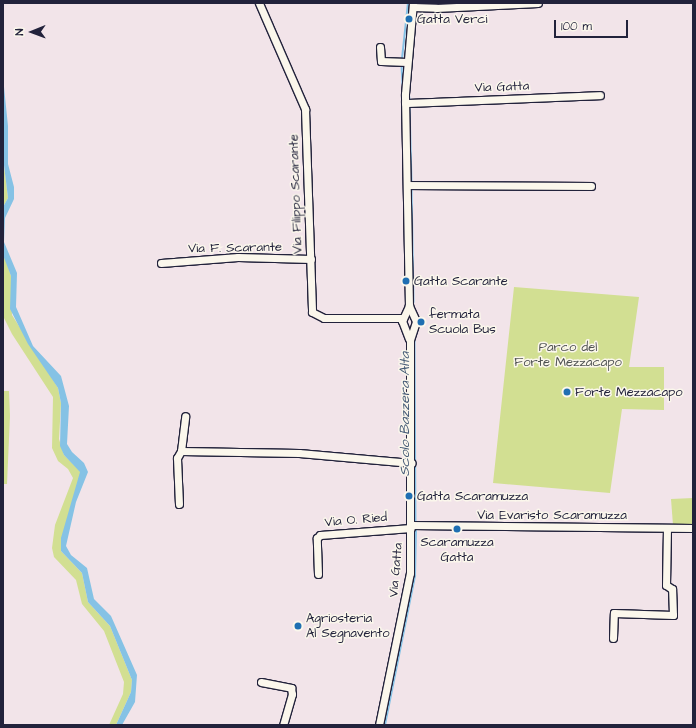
<!DOCTYPE html>
<style>
body{margin:0}
#map{position:relative;width:696px;height:728px;overflow:hidden;background:#f2e4e9;font-family:"Architects Daughter",sans-serif}
div>[style]{position:absolute}
.green>*{inset:0;background:#d2df92}
.water>*{inset:0;background:#85c2e5}
.stream>*{height:1.5px;margin:-0.75px;padding:0 0.75px;transform-origin:0.75px;border-radius:0.75px;background:#85c2e5}
.roads{filter:drop-shadow(1px 0 #22223b) drop-shadow(-1px 0 #22223b) drop-shadow(0 1px #22223b) drop-shadow(0 -1px #22223b)}
.minor>*{height:7px;margin:-3.5px;padding:0 3.5px;transform-origin:3.5px;border-radius:3.5px;background:#fbf7ec}
.dots>*{width:11px;height:11px;translate:-50% -50%;box-sizing:border-box;border:2px solid #fbf7ec;border-radius:50%}
span{translate:-50% -50%;white-space:nowrap;text-align:center;line-height:1.15;-webkit-text-stroke:3px #fbf7ec;paint-order:stroke}
.poi-label{font-size:13px;color:#22223b}
.left{translate:0 -50%;text-align:left}
.street-label{font-size:13px;color:#22223b}
.park-label{font-size:13px;color:#4e5151}
.water-label{font-size:14px;color:#455a76;font-style:italic}
.frame{position:absolute;inset:0;border:4px solid #22223b;pointer-events:none}
.north{position:absolute;left:12px;top:12px;width:40px;height:40px;-webkit-text-stroke:3px #fbf7ec;paint-order:stroke;rotate:269deg;font-size:11px;font-weight:700;line-height:16px;text-align:center;color:#22223b}
.north::after{content:'';display:block;margin:auto;width:14px;height:18px;background:#22223b;clip-path:polygon(50% 0,100% 100%,50% 72%,0 100%)}
.scale{position:absolute;left:554px;top:20px;width:74px;height:18px;box-sizing:border-box;border:2px solid #22223b;border-top:0;padding-left:5px;font-size:12px;line-height:14px;white-space:nowrap;color:#22223b;-webkit-text-stroke:3px #fbf7ec;paint-order:stroke}
</style>
<div id="map">
<div class="green">
<div style="clip-path:polygon(3px 157px,8px 198px,3px 207px)"></div>
<div style="clip-path:polygon(3px 251px,11px 276px,12px 315px,58px 388px,61px 403px,59px 439px,64px 455px,81px 472px,61px 551px,82px 573px,88px 602px,110px 626px,132px 680px,131px 692px,116px 725px,109px 725px,123px 694px,124px 682px,104px 631px,82px 604px,76px 580px,54px 557px,52px 548px,55px 525px,73px 478px,68px 469px,58px 461px,52px 448px,53px 397px,12px 334px,4px 318px)"></div>
<div style="clip-path:polygon(514px 287px,639px 297px,629px 367px,664px 367px,664px 410px,622px 409px,610px 493px,493px 483px)"></div>
<div style="clip-path:polygon(3px 391px,9px 391px,10px 416px,7px 484px,3px 484px)"></div>
<div style="clip-path:polygon(693px 498px,693px 525px,673px 525px,671px 499px)"></div>
</div>
<div class="water">
<div style="clip-path:polygon(3px 77px,8px 126px,8px 164px,14px 187px,14px 199px,5px 218px,4px 242px,17px 273px,16px 307px,33px 346px,61px 376px,69px 406px,67px 444px,72px 452px,84px 463px,88px 472px,76px 502px,66px 546px,71px 555px,87px 568px,94px 599px,111px 616px,137px 675px,135px 702px,122px 725px,116px 725px,131px 692px,132px 680px,110px 626px,88px 602px,82px 573px,61px 551px,61px 538px,80px 472px,64px 455px,60px 446px,61px 403px,58px 388px,28px 344px,10px 309px,11px 276px,3px 255px,3px 207px,8px 198px,3px 157px)"></div>
</div>
<div class="stream">
<div style="left:402px;top:59px;width:56px;rotate:-83.9deg"></div>
<div style="left:402px;top:65px;width:19px;rotate:87deg"></div>
<div style="left:408px;top:85px;width:15px;rotate:82deg"></div>
<div style="left:410px;top:106px;width:76px;rotate:88.5deg"></div>
<div style="left:412px;top:188px;width:114px;rotate:89deg"></div>
<div style="left:415px;top:341px;width:181px;rotate:89.7deg"></div>
<div style="left:385px;top:725px;width:152px;rotate:-78.6deg"></div>
<div style="left:415px;top:576px;width:48px;rotate:-88.8deg"></div>
</div>
<div class="roads">
<div class="minor">
<div style="left:259px;top:3px;width:116px;rotate:66.5deg"></div>
<div style="left:305px;top:109px;width:203px;rotate:88deg"></div>
<div style="left:312px;top:312px;width:13px;rotate:27deg"></div>
<div style="left:324px;top:318px;width:79px"></div>
<div style="left:413px;top:7px;width:23px;rotate:2deg"></div>
<div style="left:436px;top:8px;width:102px;rotate:-2.8deg"></div>
<div style="left:380px;top:47px;width:14px;rotate:86deg"></div>
<div style="left:381px;top:61px;width:26px;rotate:2deg"></div>
<div style="left:405px;top:103px;width:195px;rotate:-2.3deg"></div>
<div style="left:407px;top:185px;width:184px;rotate:0.3deg"></div>
<div style="left:161px;top:263px;width:77px;rotate:-4.5deg"></div>
<div style="left:238px;top:257px;width:73px;rotate:1.6deg"></div>
<div style="left:409px;top:339px;width:19px;rotate:-111deg"></div>
<div style="left:402px;top:321px;width:17px;rotate:-65deg"></div>
<div style="left:409px;top:306px;width:212px;rotate:-91.1deg"></div>
<div style="left:405px;top:94px;width:91px;rotate:-85deg"></div>
<div style="left:181px;top:451px;width:118px;rotate:1deg"></div>
<div style="left:299px;top:453px;width:113px;rotate:5.1deg"></div>
<div style="left:179px;top:504px;width:46px;rotate:-92.5deg"></div>
<div style="left:177px;top:458px;width:8px;rotate:-60deg"></div>
<div style="left:181px;top:451px;width:35px;rotate:-83deg"></div>
<div style="left:411px;top:525px;width:282px;rotate:0.6deg"></div>
<div style="left:318px;top:574px;width:36px;rotate:-92deg"></div>
<div style="left:317px;top:538px;width:4px;rotate:-45deg"></div>
<div style="left:320px;top:535px;width:91px;rotate:-4.4deg"></div>
<div style="left:613px;top:638px;width:25px;rotate:-88deg"></div>
<div style="left:614px;top:613px;width:59px;rotate:1.9deg"></div>
<div style="left:673px;top:615px;width:26px;rotate:-92deg"></div>
<div style="left:672px;top:589px;width:7px;rotate:-146deg"></div>
<div style="left:666px;top:585px;width:57px;rotate:-89deg"></div>
<div style="left:261px;top:682px;width:31px;rotate:11deg"></div>
<div style="left:291px;top:688px;width:6px;rotate:81deg"></div>
<div style="left:292px;top:694px;width:32px;rotate:106deg"></div>
<div style="left:379px;top:725px;width:155px;rotate:-78.5deg"></div>
<div style="left:410px;top:573px;width:233px;rotate:-90deg"></div>
<div style="left:410px;top:340px;width:20px;rotate:-72deg"></div>
<div style="left:416px;top:321px;width:17px;rotate:-115deg"></div>
</div>
</div>
<div class="dots">
<div style="left:409px;top:19px;background:#1f6fb2"></div>
<div style="left:406px;top:281px;background:#1f6fb2"></div>
<div style="left:421px;top:322px;background:#1f6fb2"></div>
<div style="left:567px;top:392px;background:#1f6fb2"></div>
<div style="left:409px;top:496px;background:#1f6fb2"></div>
<div style="left:457px;top:529px;background:#1f6fb2"></div>
<div style="left:298px;top:626px;background:#1f6fb2"></div>
</div>
<div class="poi-label">
<span class="left" style="left:417px;top:19px">Gatta Verci</span>
<span class="left" style="left:414px;top:281px">Gatta Scarante</span>
<span class="left" style="left:429px;top:322px">fermata<br>Scuola Bus</span>
<span class="left" style="left:575px;top:392px">Forte Mezzacapo</span>
<span class="left" style="left:417px;top:496px">Gatta Scaramuzza</span>
<span style="left:457px;top:550px">Scaramuzza<br>Gatta</span>
<span class="left" style="left:306px;top:626px">Agriosteria<br>Al Segnavento</span>
</div>
<div class="street-label">
<span style="left:502px;top:87px;rotate:-2deg">Via Gatta</span>
<span style="left:296px;top:194px;rotate:-92deg">Via Filippo Scarante</span>
<span style="left:235px;top:248px;rotate:-1deg">Via F. Scarante</span>
<span style="left:552px;top:515px">Via Evaristo Scaramuzza</span>
<span style="left:356px;top:520px;rotate:-5deg">Via O. Ried</span>
<span style="left:396px;top:570px;rotate:-85deg">Via Gatta</span>
</div>
<div class="park-label">
<span style="left:568px;top:355px">Parco del<br>Forte Mezzacapo</span>
</div>
<div class="water-label">
<span style="left:405px;top:414px;rotate:-90deg">Scolo Bazzera Alta</span>
</div>
<div class="frame"></div>
<div class="north">N</div>
<div class="scale">100 m</div>
</div>
